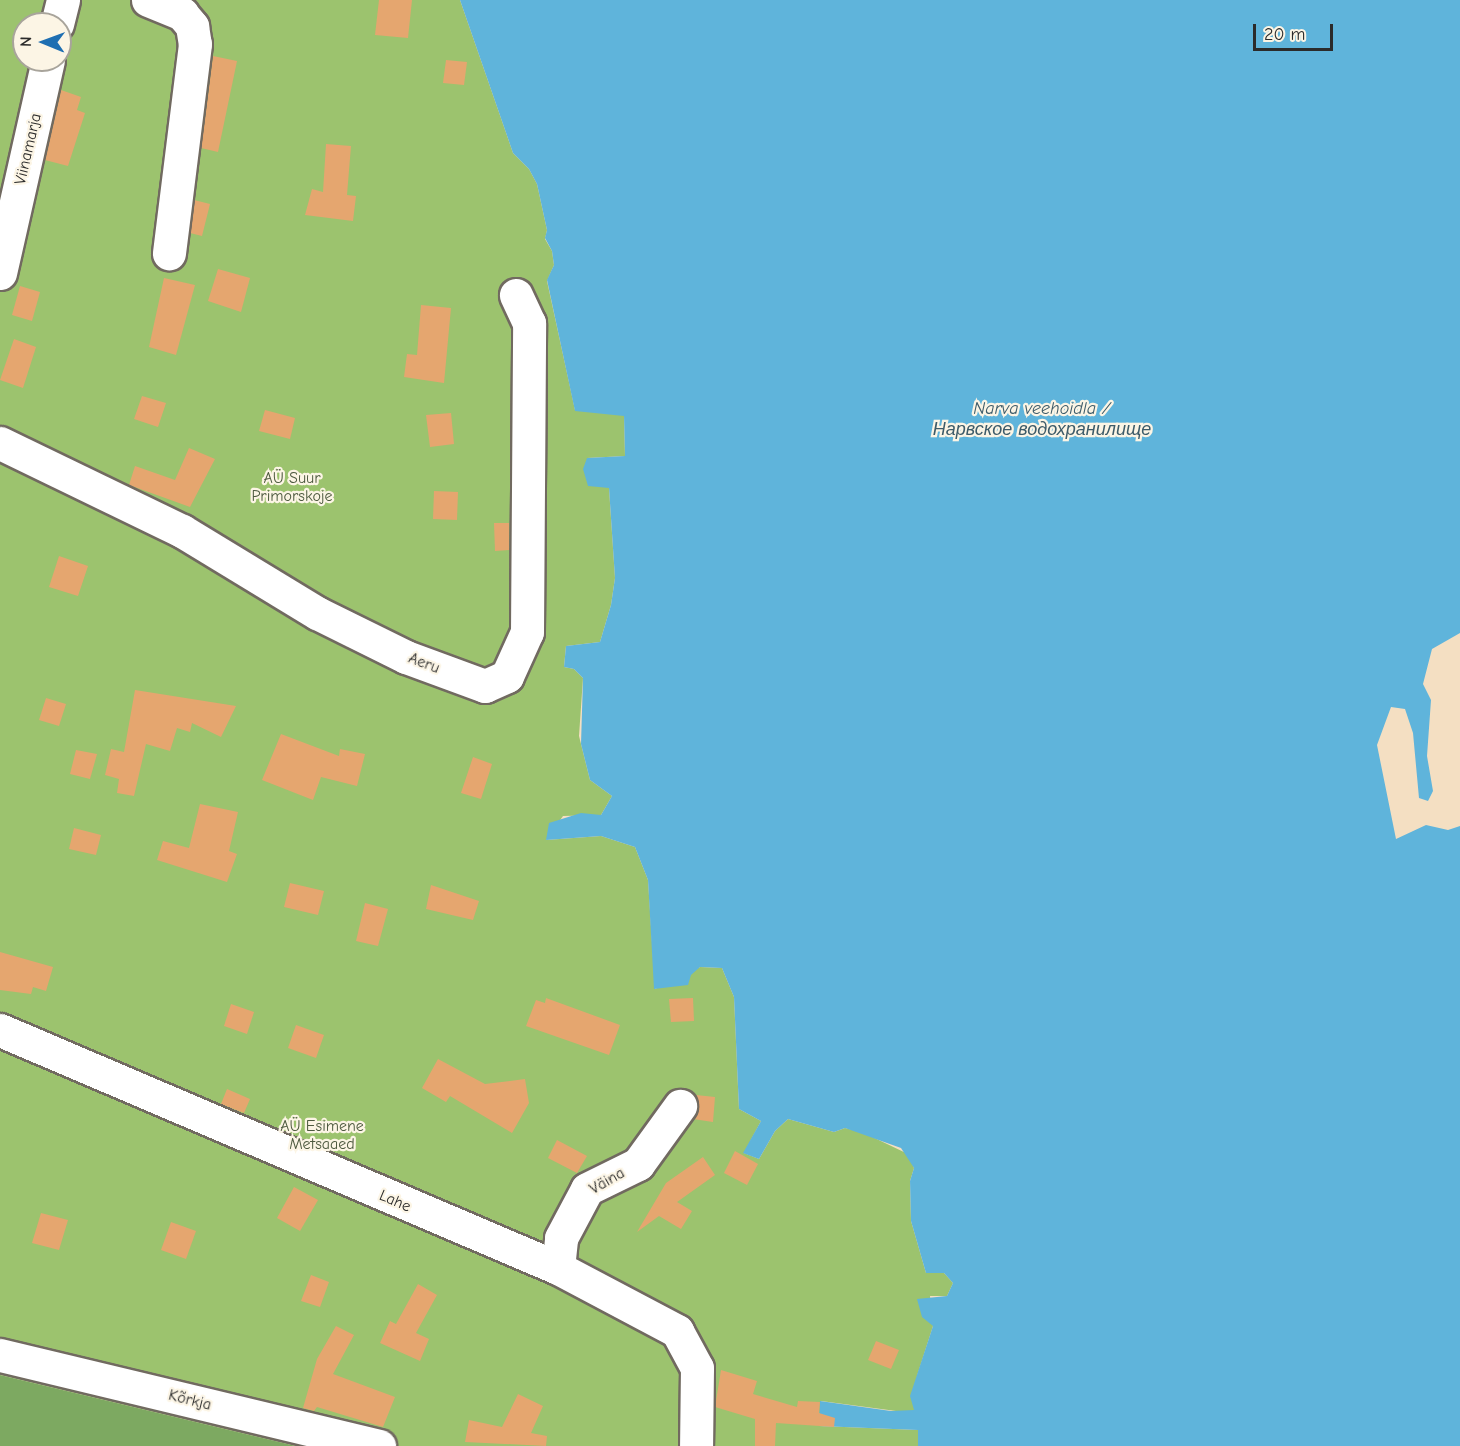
<!DOCTYPE html>
<meta charset="utf-8">
<style>
body{margin:0}
#map{position:relative;width:1460px;height:1446px;overflow:hidden;background:#f4dfc2;font-family:"Comic Neue",sans-serif}
div>[style]{position:absolute}
.green>*{inset:0;background:#9cc36e}
.forest>*{inset:0;background:#7da961}
.water>*{inset:0;background:#5fb4db}
.building>*{inset:0;background:#e5a66f}
.roads{filter:drop-shadow(2px 0 #716a60) drop-shadow(-2px 0 #716a60) drop-shadow(0 2px #716a60) drop-shadow(0 -2px #716a60)}
.minor>*{height:33px;margin:-16.5px;padding:0 16.5px;transform-origin:16.5px;border-radius:16.5px;background:#fff}
span{translate:-50% -50%;white-space:nowrap;text-align:center;line-height:1.15;-webkit-text-stroke:4.5px #fcf5e5;paint-order:stroke}
.street-label{font-size:16px;color:#2b2b2b}
.park-label{font-size:16px;color:#4d593f}
.water-label{font-size:18px;color:#3d5b69;font-style:italic}
.north{position:absolute;left:12px;top:12px;width:60px;height:60px;box-sizing:border-box;background:#fcf5e5;border:2px solid #a8a49b;border-radius:50%;rotate:271deg;font-size:16px;font-weight:700;line-height:24px;text-align:center;color:#2b2b2b}
.north::after{content:'';display:block;margin:auto;width:21px;height:27px;background:#1f6fb2;clip-path:polygon(50% 0,100% 100%,50% 72%,0 100%)}
.scale{position:absolute;left:1253px;top:24px;width:80px;height:27px;box-sizing:border-box;border:3px solid #2b2b2b;border-top:0;padding-left:8px;font-size:18px;line-height:21px;white-space:nowrap;color:#2b2b2b;-webkit-text-stroke:4px #fcf5e5;paint-order:stroke}
</style>
<div id="map">
<div class="green">
<div style="clip-path:polygon(evenodd,0 0,460px 0,513px 153px,529px 169px,537px 184px,547px 230px,545px 239px,552px 251px,554px 265px,547px 281px,575px 410px,624px 415px,625px 456px,587px 458px,609px 488px,615px 578px,611px 605px,600px 642px,566px 646px,564px 667px,574px 669px,583px 678px,579px 736px,590px 780px,612px 796px,601px 815px,563px 816px,546px 840px,601px 836px,635px 847px,648px 880px,655px 989px,700px 967px,722px 968px,734px 997px,739px 1109px,761px 1121px,744px 1153px,759px 1159px,775px 1131px,788px 1119px,834px 1132px,845px 1128px,864px 1133px,908px 1154px,914px 1168px,910px 1181px,911px 1221px,926px 1273px,944px 1273px,953px 1283px,947px 1296px,930px 1296px,933px 1326px,917px 1376px,914px 1410px,911px 1413px,821px 1401px,819px 1426px,918px 1430px,918px 1446px,296px 1446px,0 1375px,0 0,24px 24px,60px 24px,60px 60px,24px 60px,24px 24px)"></div>
</div>
<div class="forest">
<div style="clip-path:polygon(0 1375px,296px 1446px,0 1446px)"></div>
</div>
<div class="water">
<div style="clip-path:polygon(460px 0,1460px 0,1460px 633px,1432px 649px,1423px 684px,1431px 700px,1427px 756px,1433px 791px,1428px 801px,1419px 798px,1413px 733px,1405px 709px,1391px 707px,1377px 745px,1396px 839px,1426px 825px,1448px 830px,1460px 826px,1460px 1446px,918px 1446px,918px 1430px,819px 1426px,820px 1401px,891px 1411px,914px 1410px,910px 1396px,933px 1326px,922px 1317px,917px 1299px,947px 1296px,953px 1283px,944px 1273px,926px 1273px,911px 1221px,910px 1181px,914px 1168px,901px 1148px,845px 1128px,834px 1132px,788px 1119px,775px 1131px,759px 1159px,743px 1153px,761px 1121px,739px 1109px,734px 997px,722px 968px,700px 967px,691px 975px,688px 985px,654px 989px,648px 880px,635px 847px,601px 836px,546px 840px,549px 823px,581px 813px,601px 815px,612px 796px,590px 780px,581px 744px,583px 678px,574px 669px,564px 667px,566px 646px,600px 642px,611px 605px,615px 578px,609px 488px,588px 486px,583px 469px,587px 458px,625px 456px,624px 416px,575px 411px,547px 280px,554px 265px,552px 251px,545px 238px,547px 230px,537px 184px,529px 169px,513px 153px)"></div>
</div>
<div class="building">
<div style="clip-path:polygon(379px 0,412px 0,408px 38px,375px 35px)"></div>
<div style="clip-path:polygon(213px 56px,237px 61px,218px 152px,201px 148px)"></div>
<div style="clip-path:polygon(446px 60px,467px 62px,464px 85px,443px 83px)"></div>
<div style="clip-path:polygon(61px 90px,81px 97px,77px 110px,85px 113px,68px 166px,45px 160px)"></div>
<div style="clip-path:polygon(326px 144px,351px 146px,347px 195px,356px 196px,353px 221px,305px 215px,312px 189px,323px 192px)"></div>
<div style="clip-path:polygon(194px 200px,210px 204px,202px 236px,190px 233px)"></div>
<div style="clip-path:polygon(218px 269px,250px 278px,241px 312px,208px 301px)"></div>
<div style="clip-path:polygon(164px 278px,195px 285px,176px 355px,149px 347px)"></div>
<div style="clip-path:polygon(20px 286px,40px 292px,32px 321px,12px 315px)"></div>
<div style="clip-path:polygon(421px 305px,451px 308px,444px 383px,404px 377px,407px 354px,417px 355px)"></div>
<div style="clip-path:polygon(14px 339px,36px 347px,23px 388px,0 380px)"></div>
<div style="clip-path:polygon(142px 396px,166px 403px,158px 427px,134px 419px)"></div>
<div style="clip-path:polygon(265px 410px,295px 418px,290px 439px,259px 431px)"></div>
<div style="clip-path:polygon(451px 413px,454px 444px,430px 447px,426px 415px)"></div>
<div style="clip-path:polygon(189px 448px,215px 459px,190px 507px,129px 485px,135px 466px,175px 480px)"></div>
<div style="clip-path:polygon(434px 491px,458px 492px,457px 520px,433px 519px)"></div>
<div style="clip-path:polygon(494px 523px,509px 523px,509px 550px,495px 551px)"></div>
<div style="clip-path:polygon(59px 556px,88px 566px,78px 596px,49px 587px)"></div>
<div style="clip-path:polygon(135px 690px,236px 706px,221px 737px,192px 723px,190px 732px,177px 728px,170px 751px,146px 744px,134px 796px,117px 793px,119px 779px,105px 775px,111px 749px,124px 752px)"></div>
<div style="clip-path:polygon(46px 698px,66px 704px,59px 726px,39px 720px)"></div>
<div style="clip-path:polygon(281px 734px,339px 756px,340px 749px,365px 754px,357px 786px,321px 777px,313px 800px,262px 780px)"></div>
<div style="clip-path:polygon(76px 750px,97px 754px,90px 779px,70px 774px)"></div>
<div style="clip-path:polygon(473px 757px,492px 764px,481px 799px,461px 793px)"></div>
<div style="clip-path:polygon(200px 804px,238px 812px,229px 851px,237px 854px,227px 882px,157px 860px,163px 841px,189px 848px)"></div>
<div style="clip-path:polygon(74px 828px,101px 835px,96px 855px,69px 849px)"></div>
<div style="clip-path:polygon(290px 883px,324px 891px,318px 915px,284px 907px)"></div>
<div style="clip-path:polygon(431px 885px,479px 901px,473px 920px,426px 909px)"></div>
<div style="clip-path:polygon(365px 903px,388px 909px,378px 946px,356px 941px)"></div>
<div style="clip-path:polygon(0 952px,53px 967px,46px 991px,33px 987px,31px 994px,0 990px)"></div>
<div style="clip-path:polygon(546px 998px,620px 1025px,609px 1055px,526px 1026px,536px 1000px,545px 1003px)"></div>
<div style="clip-path:polygon(693px 998px,694px 1021px,671px 1022px,669px 999px)"></div>
<div style="clip-path:polygon(231px 1004px,254px 1012px,247px 1034px,224px 1026px)"></div>
<div style="clip-path:polygon(296px 1025px,324px 1035px,316px 1058px,288px 1048px)"></div>
<div style="clip-path:polygon(438px 1059px,485px 1084px,525px 1079px,529px 1103px,512px 1133px,450px 1096px,446px 1102px,422px 1088px)"></div>
<div style="clip-path:polygon(227px 1089px,250px 1099px,244px 1113px,221px 1104px)"></div>
<div style="clip-path:polygon(696px 1095px,715px 1097px,713px 1122px,693px 1119px,699px 1108px)"></div>
<div style="clip-path:polygon(557px 1140px,587px 1156px,577px 1173px,548px 1158px)"></div>
<div style="clip-path:polygon(735px 1151px,758px 1164px,747px 1185px,724px 1173px)"></div>
<div style="clip-path:polygon(703px 1157px,715px 1175px,677px 1202px,692px 1211px,681px 1229px,659px 1216px,637px 1232px,666px 1183px)"></div>
<div style="clip-path:polygon(294px 1187px,318px 1200px,300px 1231px,277px 1218px)"></div>
<div style="clip-path:polygon(41px 1213px,68px 1220px,59px 1250px,32px 1243px)"></div>
<div style="clip-path:polygon(171px 1222px,196px 1231px,186px 1259px,161px 1250px)"></div>
<div style="clip-path:polygon(311px 1275px,329px 1282px,320px 1307px,301px 1301px)"></div>
<div style="clip-path:polygon(418px 1284px,437px 1295px,416px 1333px,429px 1339px,420px 1361px,380px 1343px,390px 1321px,396px 1324px)"></div>
<div style="clip-path:polygon(336px 1326px,354px 1335px,333px 1374px,395px 1397px,383px 1427px,317px 1407px,314px 1411px,303px 1408px,317px 1359px)"></div>
<div style="clip-path:polygon(876px 1341px,899px 1350px,891px 1369px,868px 1360px)"></div>
<div style="clip-path:polygon(721px 1370px,757px 1381px,753px 1394px,797px 1407px,798px 1401px,820px 1402px,819px 1413px,835px 1418px,834px 1427px,776px 1423px,775px 1446px,755px 1446px,755px 1419px,715px 1407px)"></div>
<div style="clip-path:polygon(518px 1394px,543px 1406px,531px 1433px,547px 1436px,546px 1446px,465px 1442px,469px 1420px,502px 1427px)"></div>
</div>
<div class="roads">
<div class="minor">
<div style="left:148px;top:0;width:37px;rotate:22deg"></div>
<div style="left:182px;top:14px;width:16px;rotate:50deg"></div>
<div style="left:192px;top:26px;width:18px;rotate:81deg"></div>
<div style="left:195px;top:44px;width:211px;rotate:97.1deg"></div>
<div style="left:57px;top:24px;width:25px;rotate:-76deg"></div>
<div style="left:0;top:273px;width:218px;rotate:-77.3deg"></div>
<div style="left:0;top:443px;width:202px;rotate:25.8deg"></div>
<div style="left:182px;top:531px;width:158px;rotate:31.3deg"></div>
<div style="left:317px;top:613px;width:99px;rotate:26.3deg"></div>
<div style="left:406px;top:657px;width:84px;rotate:20.2deg"></div>
<div style="left:485px;top:686px;width:24px;rotate:-24deg"></div>
<div style="left:507px;top:676px;width:48px;rotate:-65.6deg"></div>
<div style="left:527px;top:632px;width:309px;rotate:-89.6deg"></div>
<div style="left:529px;top:323px;width:31px;rotate:-115deg"></div>
<div style="left:0;top:1030px;width:607px;rotate:23.1deg"></div>
<div style="left:558px;top:1268px;width:135px;rotate:27.9deg"></div>
<div style="left:677px;top:1331px;width:42px;rotate:61.6deg"></div>
<div style="left:697px;top:1368px;width:78px;rotate:90.7deg"></div>
<div style="left:558px;top:1268px;width:30px;rotate:-84deg"></div>
<div style="left:561px;top:1238px;width:55px;rotate:-62deg"></div>
<div style="left:587px;top:1189px;width:57px;rotate:-26.1deg"></div>
<div style="left:638px;top:1164px;width:72px;rotate:-54.1deg"></div>
<div style="left:0;top:1355px;width:390px;rotate:13.5deg"></div>
</div>
</div>
<div class="street-label">
<span style="left:28px;top:149px;rotate:-77deg">Viinamarja</span>
<span style="left:424px;top:663px;rotate:21deg">Aeru</span>
<span style="left:607px;top:1181px;rotate:-30deg">Väina</span>
<span style="left:395px;top:1201px;rotate:23deg">Lahe</span>
<span style="left:190px;top:1400px;rotate:14deg">Kõrkja</span>
</div>
<div class="park-label">
<span style="left:292px;top:487px">AÜ Suur<br>Primorskoje</span>
<span style="left:322px;top:1135px">AÜ Esimene<br>Metsaaed</span>
</div>
<div class="water-label">
<span style="left:1042px;top:420px">Narva veehoidla /<br>Нарвское водохранилище</span>
</div>
<div class="north">N</div>
<div class="scale">20 m</div>
</div>
